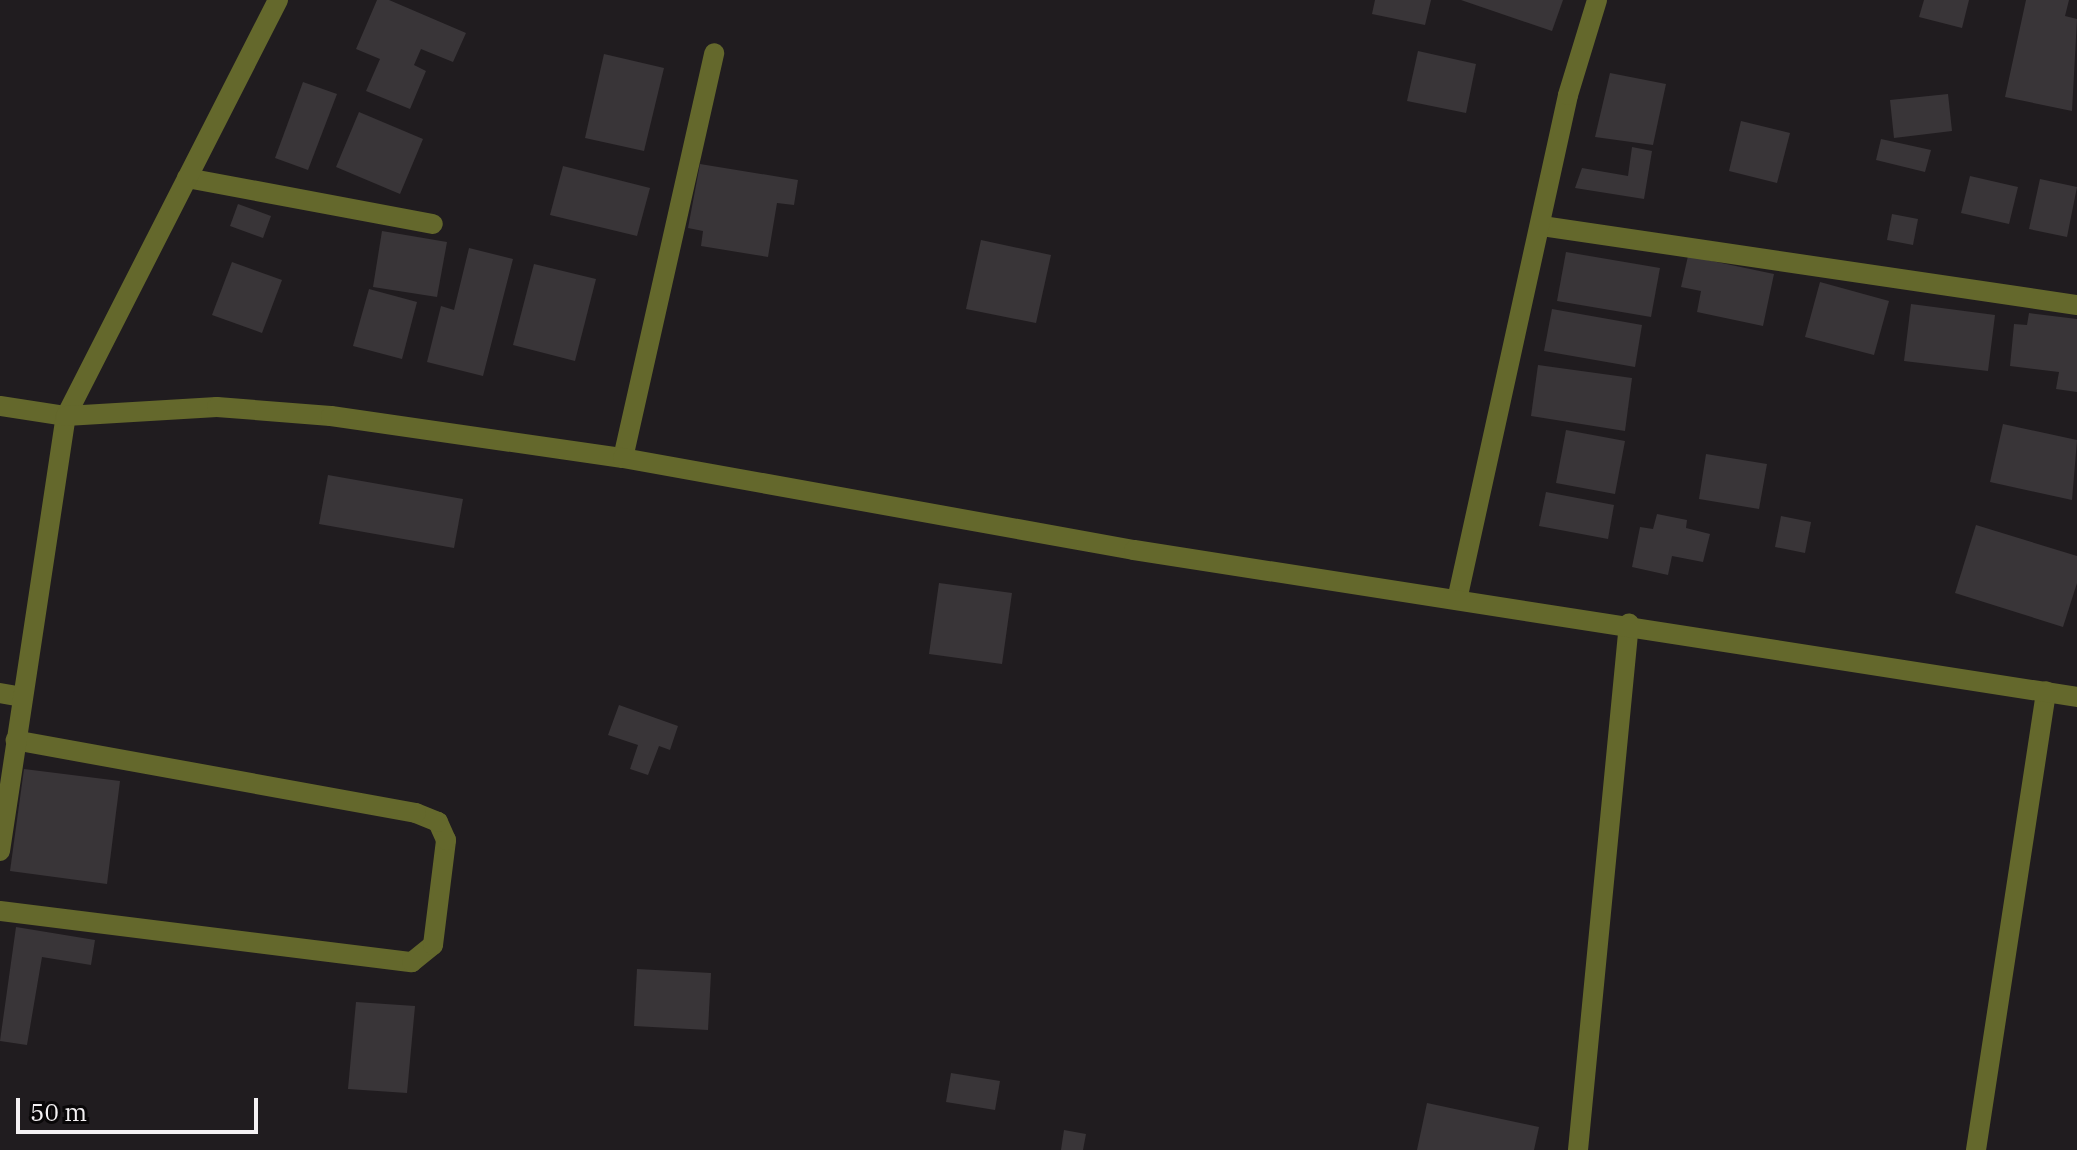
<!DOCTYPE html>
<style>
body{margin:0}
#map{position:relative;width:2077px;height:1150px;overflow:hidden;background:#201c1f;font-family:"IBM Plex Serif",serif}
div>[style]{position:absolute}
.building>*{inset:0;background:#393538}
.minor>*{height:20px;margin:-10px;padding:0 10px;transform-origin:10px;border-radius:10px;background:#64682c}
.tertiary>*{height:20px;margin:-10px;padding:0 10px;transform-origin:10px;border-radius:10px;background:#64682c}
span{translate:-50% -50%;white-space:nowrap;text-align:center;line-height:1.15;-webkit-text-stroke:6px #090708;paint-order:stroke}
.scale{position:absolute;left:16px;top:1098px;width:242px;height:36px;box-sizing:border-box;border:4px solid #f4f1f3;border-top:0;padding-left:10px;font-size:24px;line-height:28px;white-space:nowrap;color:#f4f1f3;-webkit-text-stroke:6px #090708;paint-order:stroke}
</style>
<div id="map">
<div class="building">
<div style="clip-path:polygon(377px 0,389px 0,466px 33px,453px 62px,421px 49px,414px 65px,426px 71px,410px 109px,366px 91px,380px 59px,356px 49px)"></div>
<div style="clip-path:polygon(1375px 0,1431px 0,1425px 25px,1372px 14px)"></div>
<div style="clip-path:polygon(1461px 0,1563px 0,1552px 31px)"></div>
<div style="clip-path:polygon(1924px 0,1969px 0,1962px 28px,1919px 17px)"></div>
<div style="clip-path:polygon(2026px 0,2069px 0,2065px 16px,2077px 19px,2072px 111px,2005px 97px)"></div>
<div style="clip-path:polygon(1418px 51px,1476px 64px,1466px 113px,1407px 101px)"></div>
<div style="clip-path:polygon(604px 54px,664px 68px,644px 151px,585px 138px)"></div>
<div style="clip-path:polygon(1610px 73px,1666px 84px,1653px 145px,1595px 137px)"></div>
<div style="clip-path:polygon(303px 82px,337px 94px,308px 170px,275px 158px)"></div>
<div style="clip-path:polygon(1948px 94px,1952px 131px,1894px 138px,1890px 100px)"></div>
<div style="clip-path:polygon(359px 112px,423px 139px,400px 194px,336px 167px)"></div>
<div style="clip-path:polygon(1741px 121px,1790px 133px,1777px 183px,1729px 171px)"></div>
<div style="clip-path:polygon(1881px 139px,1931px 150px,1925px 172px,1876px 160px)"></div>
<div style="clip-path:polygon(1632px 147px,1652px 151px,1644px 199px,1575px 188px,1582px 168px,1628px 176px)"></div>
<div style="clip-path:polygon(700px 164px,798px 180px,794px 205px,777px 203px,768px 257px,701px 246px,703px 231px,688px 228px)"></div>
<div style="clip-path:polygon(563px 166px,650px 188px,637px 236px,550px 215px)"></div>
<div style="clip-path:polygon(1970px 176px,2018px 187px,2009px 224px,1961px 213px)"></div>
<div style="clip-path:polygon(2040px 179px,2077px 187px,2067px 237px,2029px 229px)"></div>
<div style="clip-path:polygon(238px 204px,271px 216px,263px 238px,230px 226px)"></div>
<div style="clip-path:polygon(1892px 214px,1918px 219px,1913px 245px,1887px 240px)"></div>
<div style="clip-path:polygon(382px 231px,447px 242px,437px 297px,373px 287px)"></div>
<div style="clip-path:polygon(981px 240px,1051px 255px,1036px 323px,966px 309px)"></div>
<div style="clip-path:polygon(469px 248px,513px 259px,483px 376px,427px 362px,441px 306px,454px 310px)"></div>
<div style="clip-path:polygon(1566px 252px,1660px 268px,1651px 317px,1557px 301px)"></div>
<div style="clip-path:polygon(1688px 256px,1774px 274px,1763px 326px,1697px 312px,1701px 291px,1681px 287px)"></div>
<div style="clip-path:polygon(232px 262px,282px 280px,262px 333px,212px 315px)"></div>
<div style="clip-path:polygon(534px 264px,596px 279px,575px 361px,513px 345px)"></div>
<div style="clip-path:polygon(1820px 282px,1889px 301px,1874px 355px,1805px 337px)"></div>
<div style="clip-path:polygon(369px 289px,417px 302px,402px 359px,353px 346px)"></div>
<div style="clip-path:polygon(1911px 304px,1995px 315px,1988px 371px,1904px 361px)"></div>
<div style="clip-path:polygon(1552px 309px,1642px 325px,1635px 367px,1544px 351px)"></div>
<div style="clip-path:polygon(2029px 313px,2077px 319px,2077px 392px,2056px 389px,2059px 372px,2010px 366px,2014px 324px,2027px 325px)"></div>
<div style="clip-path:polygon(1538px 365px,1632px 378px,1625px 431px,1531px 416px)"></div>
<div style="clip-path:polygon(2003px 424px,2077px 440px,2072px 500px,1990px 482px)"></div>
<div style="clip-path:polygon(1566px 430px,1625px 441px,1615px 494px,1556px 483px)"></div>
<div style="clip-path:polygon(1706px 454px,1767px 464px,1759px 509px,1699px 499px)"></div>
<div style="clip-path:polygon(328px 475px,463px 499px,454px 548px,319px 524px)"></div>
<div style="clip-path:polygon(1546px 492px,1614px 505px,1608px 539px,1539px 526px)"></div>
<div style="clip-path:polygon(1657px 514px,1687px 520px,1686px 528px,1710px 534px,1703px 562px,1672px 556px,1668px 575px,1632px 567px,1640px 527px,1653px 529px)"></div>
<div style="clip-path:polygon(1781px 516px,1811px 522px,1805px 553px,1775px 547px)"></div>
<div style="clip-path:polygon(1976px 525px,2077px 556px,2077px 583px,2063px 627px,1955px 593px)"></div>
<div style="clip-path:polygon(939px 583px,1012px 593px,1002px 664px,929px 654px)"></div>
<div style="clip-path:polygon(619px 705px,678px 726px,670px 750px,659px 746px,648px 775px,630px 769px,638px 745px,608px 735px)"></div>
<div style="clip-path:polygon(24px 769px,120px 781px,107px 884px,10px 871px)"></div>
<div style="clip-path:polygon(16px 927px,95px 940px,91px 965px,42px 957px,27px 1045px,0 1041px)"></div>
<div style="clip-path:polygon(637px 969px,711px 973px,708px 1030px,634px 1026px)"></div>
<div style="clip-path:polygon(356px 1002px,415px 1006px,407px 1093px,348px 1089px)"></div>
<div style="clip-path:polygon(951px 1073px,1000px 1081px,995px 1110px,946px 1102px)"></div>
<div style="clip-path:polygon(1427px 1103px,1539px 1127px,1534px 1150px,1417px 1150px)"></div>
<div style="clip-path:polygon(1064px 1130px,1086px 1134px,1083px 1150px,1061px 1150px)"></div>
</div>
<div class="minor">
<div style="left:187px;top:178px;width:250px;rotate:10.6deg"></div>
<div style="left:1542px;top:226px;width:541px;rotate:8.4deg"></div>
<div style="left:0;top:406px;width:67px;rotate:8.6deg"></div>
<div style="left:66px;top:416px;width:467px;rotate:-63deg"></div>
<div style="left:623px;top:458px;width:415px;rotate:-77.3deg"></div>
<div style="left:1457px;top:600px;width:517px;rotate:-77.6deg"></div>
<div style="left:1568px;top:95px;width:99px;rotate:-73deg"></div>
<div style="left:0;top:693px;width:22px;rotate:10deg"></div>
<div style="left:0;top:911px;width:415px;rotate:7.1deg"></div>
<div style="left:412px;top:962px;width:27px;rotate:-39deg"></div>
<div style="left:433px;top:945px;width:106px;rotate:-82.9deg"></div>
<div style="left:446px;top:840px;width:20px;rotate:-114deg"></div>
<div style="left:438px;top:822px;width:24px;rotate:-158deg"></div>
<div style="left:416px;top:813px;width:407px;rotate:-169.7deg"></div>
<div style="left:1578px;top:1150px;width:529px;rotate:-84.47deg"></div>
<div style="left:1976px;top:1150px;width:464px;rotate:-81.3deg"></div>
</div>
<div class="tertiary">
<div style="left:0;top:851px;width:440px;rotate:-81.4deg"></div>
<div style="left:66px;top:416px;width:151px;rotate:-3.4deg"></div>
<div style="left:217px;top:407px;width:114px;rotate:4.5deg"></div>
<div style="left:331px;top:416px;width:295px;rotate:8.2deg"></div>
<div style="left:623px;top:458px;width:519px;rotate:10.21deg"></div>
<div style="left:1134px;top:550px;width:954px;rotate:8.86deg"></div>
</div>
<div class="scale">50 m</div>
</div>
